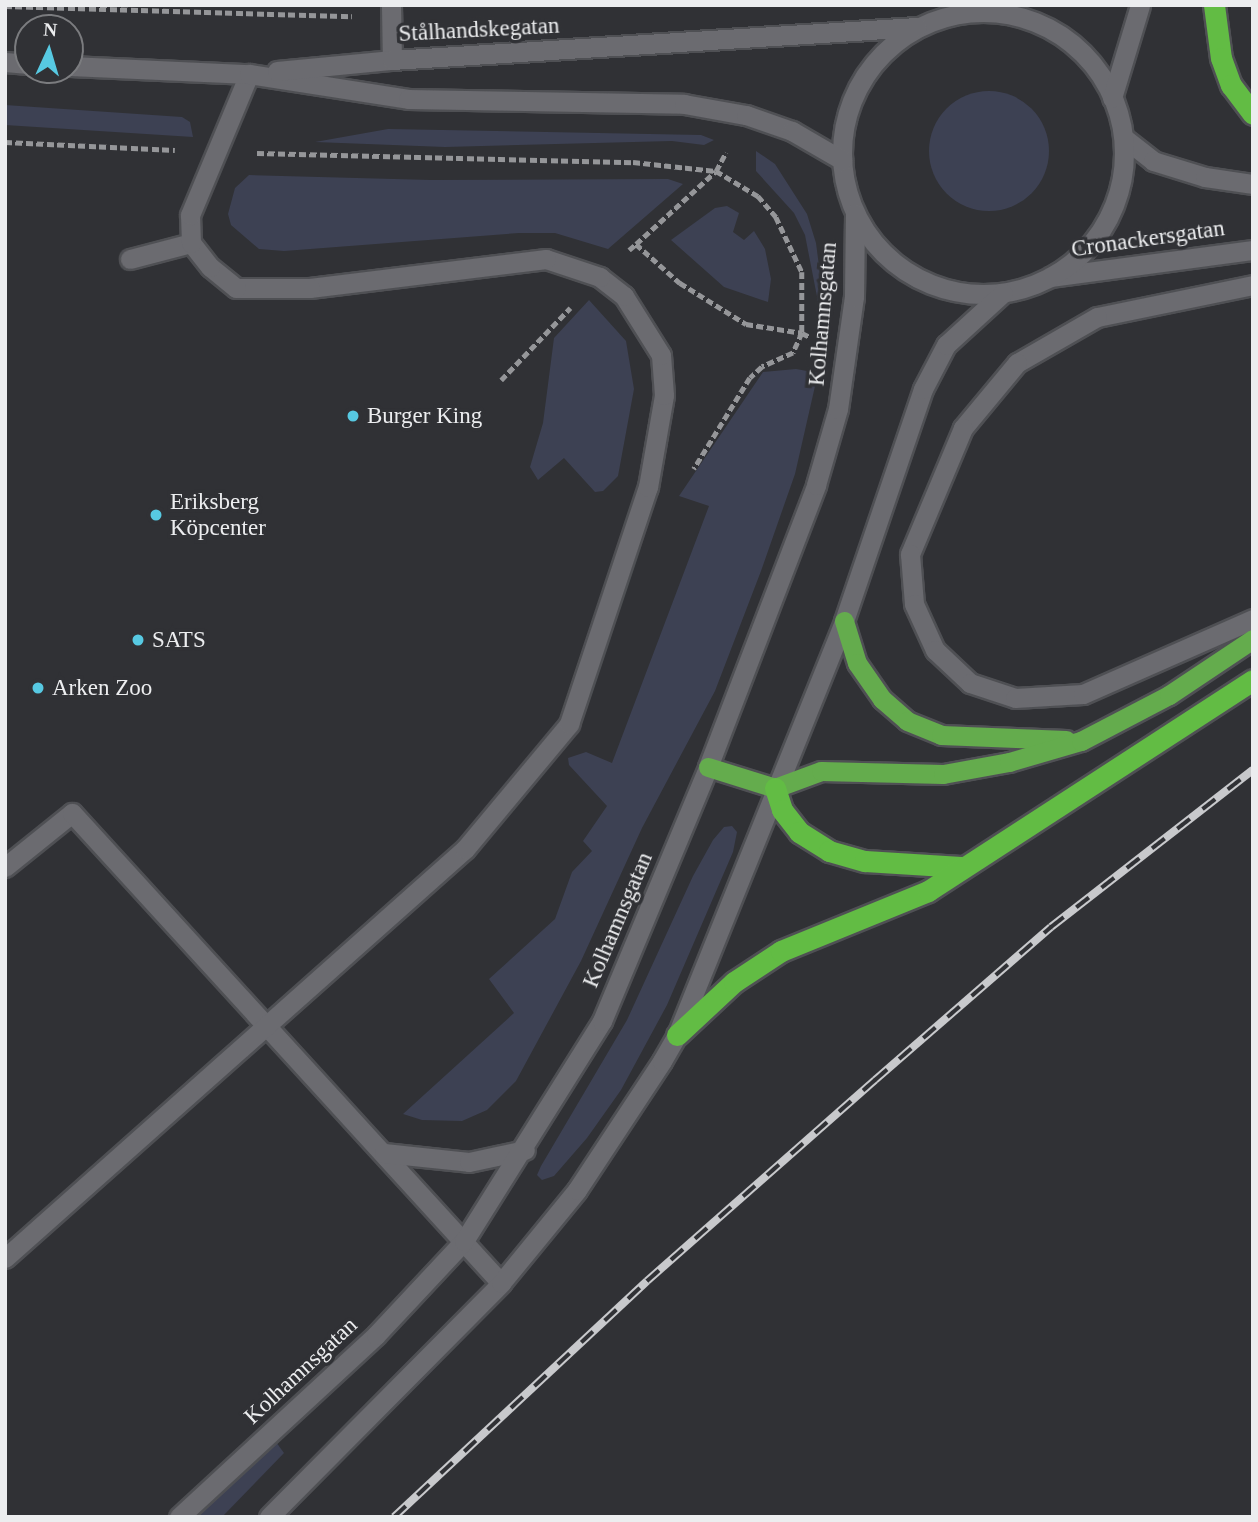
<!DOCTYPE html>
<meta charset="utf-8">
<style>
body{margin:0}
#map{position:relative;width:1258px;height:1522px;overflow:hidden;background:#303135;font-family:"Times New Roman",serif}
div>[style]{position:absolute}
.green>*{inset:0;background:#3d4153}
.round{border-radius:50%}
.path>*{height:4.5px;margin-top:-2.25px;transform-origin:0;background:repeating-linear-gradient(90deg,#959699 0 7px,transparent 0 10.5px)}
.roads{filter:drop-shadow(2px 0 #4f5054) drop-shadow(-2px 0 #4f5054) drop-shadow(0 2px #4f5054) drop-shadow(0 -2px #4f5054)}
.service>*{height:19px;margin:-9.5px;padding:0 9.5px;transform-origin:9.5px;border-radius:9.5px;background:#6b6b70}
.minor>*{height:19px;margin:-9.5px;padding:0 9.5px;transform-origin:9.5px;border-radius:9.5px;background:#6b6b70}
.tertiary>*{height:19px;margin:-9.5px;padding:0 9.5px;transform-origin:9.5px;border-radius:9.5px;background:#6b6b70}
.tertiary>.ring{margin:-9.5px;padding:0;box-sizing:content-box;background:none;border:19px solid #6b6b70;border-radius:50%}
.trunk>*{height:19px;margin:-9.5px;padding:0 9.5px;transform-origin:9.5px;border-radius:9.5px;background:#64ac4d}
.motorway>*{height:21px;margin:-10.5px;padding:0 10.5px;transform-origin:10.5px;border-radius:10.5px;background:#62bc44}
.rail>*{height:8px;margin-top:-4px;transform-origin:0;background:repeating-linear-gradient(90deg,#303135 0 16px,#c8c9cc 0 32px);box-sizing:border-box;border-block:2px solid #c8c9cc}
.dots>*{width:19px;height:19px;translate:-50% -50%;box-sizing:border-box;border:4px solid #303135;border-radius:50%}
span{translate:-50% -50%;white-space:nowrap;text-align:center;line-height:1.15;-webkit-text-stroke:7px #303135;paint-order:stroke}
.street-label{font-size:23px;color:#ecedef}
.poi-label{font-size:23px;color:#ecedef}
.left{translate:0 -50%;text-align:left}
.frame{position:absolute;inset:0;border:7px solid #ecedef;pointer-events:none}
.north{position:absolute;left:14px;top:14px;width:70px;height:70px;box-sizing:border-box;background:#303135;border:2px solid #7b7c7f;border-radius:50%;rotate:4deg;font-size:19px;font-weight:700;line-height:28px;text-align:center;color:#ecedef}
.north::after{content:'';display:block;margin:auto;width:24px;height:32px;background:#57c9e2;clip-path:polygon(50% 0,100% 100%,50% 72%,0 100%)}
</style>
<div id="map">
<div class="green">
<div class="round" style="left:929px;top:91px;width:120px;height:120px"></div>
<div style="clip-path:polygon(5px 105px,182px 117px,190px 122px,193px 137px,5px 125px)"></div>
<div style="clip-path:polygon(388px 129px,701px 135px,714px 140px,704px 145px,672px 141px,445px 147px,315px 142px)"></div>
<div style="clip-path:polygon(756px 151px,775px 164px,807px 214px,816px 243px,825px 312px,820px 312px,805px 235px,794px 213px,756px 171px)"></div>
<div style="clip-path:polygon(249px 175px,431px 180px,668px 179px,683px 184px,608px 249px,555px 233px,519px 233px,284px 251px,259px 249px,231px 225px,228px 214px,235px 188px)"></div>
<div style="clip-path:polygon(727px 206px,739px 213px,733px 232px,744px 240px,754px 231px,765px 249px,771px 279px,768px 302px,724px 287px,671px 240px,715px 208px)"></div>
<div style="clip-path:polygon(589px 300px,626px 341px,634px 389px,618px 476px,603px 491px,595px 492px,564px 458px,538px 480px,530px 467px,543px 423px,554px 338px)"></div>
<div style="clip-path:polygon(796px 369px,818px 373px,795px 474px,761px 571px,715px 691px,642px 828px,581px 961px,516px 1081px,487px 1110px,462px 1121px,422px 1120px,403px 1114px,514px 1013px,489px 979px,555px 919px,572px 872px,592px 851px,583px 841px,607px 806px,569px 765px,568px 758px,586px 752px,612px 763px,709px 506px,679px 496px,763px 372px)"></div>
<div style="clip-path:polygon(732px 826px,737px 832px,733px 852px,667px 1005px,621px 1090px,587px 1138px,554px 1176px,542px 1180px,537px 1175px,541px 1166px,627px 1020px,693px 876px,713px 840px,724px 827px)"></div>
<div style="clip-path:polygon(276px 1442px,284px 1453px,222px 1517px,196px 1517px)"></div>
</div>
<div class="path">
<div style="left:5px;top:6px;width:347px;rotate:1.7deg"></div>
<div style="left:5px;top:142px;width:170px;rotate:2.7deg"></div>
<div style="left:257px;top:153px;width:376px;rotate:1.4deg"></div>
<div style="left:633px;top:162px;width:83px;rotate:6.2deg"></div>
<div style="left:716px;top:171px;width:49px;rotate:30.8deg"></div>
<div style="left:758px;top:196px;width:28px;rotate:49deg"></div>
<div style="left:776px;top:217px;width:61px;rotate:64.7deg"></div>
<div style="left:802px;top:272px;width:61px;rotate:90deg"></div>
<div style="left:802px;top:333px;width:9px;rotate:27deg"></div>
<div style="left:636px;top:244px;width:108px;rotate:-42.4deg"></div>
<div style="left:716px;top:171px;width:21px;rotate:-62deg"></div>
<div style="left:629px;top:250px;width:9px;rotate:-41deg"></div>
<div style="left:636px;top:244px;width:59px;rotate:41.6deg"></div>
<div style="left:680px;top:283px;width:78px;rotate:31.8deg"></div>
<div style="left:746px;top:324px;width:57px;rotate:9.1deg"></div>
<div style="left:802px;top:333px;width:22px;rotate:114deg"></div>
<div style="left:793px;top:353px;width:34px;rotate:156deg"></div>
<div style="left:762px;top:367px;width:16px;rotate:137deg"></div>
<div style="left:750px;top:378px;width:107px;rotate:121.6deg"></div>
<div style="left:501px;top:380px;width:100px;rotate:-46.2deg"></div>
</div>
<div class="roads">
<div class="service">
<div style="left:391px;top:5px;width:55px;rotate:89deg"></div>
<div style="left:130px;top:259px;width:63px;rotate:-14.7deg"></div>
<div style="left:5px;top:867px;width:86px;rotate:-38.9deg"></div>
<div style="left:72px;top:813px;width:636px;rotate:47.61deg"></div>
<div style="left:384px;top:1153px;width:85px;rotate:6deg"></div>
<div style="left:469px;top:1162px;width:57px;rotate:-12.1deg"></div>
<div style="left:5px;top:1258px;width:616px;rotate:-41.64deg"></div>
<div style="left:465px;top:849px;width:163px;rotate:-50.2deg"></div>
<div style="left:569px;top:724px;width:250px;rotate:-71.6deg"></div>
<div style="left:648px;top:487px;width:93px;rotate:-80.1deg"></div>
<div style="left:664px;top:395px;width:40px;rotate:-94.3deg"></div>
<div style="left:661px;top:355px;width:70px;rotate:-122.1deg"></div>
<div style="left:624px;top:296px;width:31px;rotate:-142deg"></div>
<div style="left:600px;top:277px;width:57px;rotate:-161.6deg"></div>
<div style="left:546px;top:259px;width:238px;rotate:173deg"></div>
<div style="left:310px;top:288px;width:74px;rotate:180deg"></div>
<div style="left:236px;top:288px;width:33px;rotate:-141deg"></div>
<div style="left:210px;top:267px;width:31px;rotate:-128deg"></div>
<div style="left:191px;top:243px;width:28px;rotate:-92deg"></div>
<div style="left:190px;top:215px;width:153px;rotate:-67.3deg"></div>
</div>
<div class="minor">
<div style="left:1124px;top:138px;width:37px;rotate:38deg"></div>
<div style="left:1153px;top:161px;width:54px;rotate:17.1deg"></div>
<div style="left:1205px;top:177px;width:49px;rotate:8.3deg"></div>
<div style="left:1050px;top:277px;width:205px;rotate:-7.6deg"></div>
<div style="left:179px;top:1517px;width:268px;rotate:-42.7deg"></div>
<div style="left:376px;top:1335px;width:129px;rotate:-46.9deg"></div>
<div style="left:464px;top:1241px;width:260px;rotate:-57.9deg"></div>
<div style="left:602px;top:1021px;width:275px;rotate:-67.3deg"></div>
<div style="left:269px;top:1517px;width:330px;rotate:-45.2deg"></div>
<div style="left:501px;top:1283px;width:120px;rotate:-50.7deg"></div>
<div style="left:577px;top:1190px;width:154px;rotate:-56.6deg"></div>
<div style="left:662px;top:1061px;width:30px;rotate:-60deg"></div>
<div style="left:677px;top:1035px;width:446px;rotate:-68deg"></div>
</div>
<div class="tertiary">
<div class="ring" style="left:842px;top:12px;width:263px;height:263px"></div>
<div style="left:5px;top:62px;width:23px;rotate:5deg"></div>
<div style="left:70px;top:66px;width:179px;rotate:2.6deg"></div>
<div style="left:249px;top:74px;width:161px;rotate:8.9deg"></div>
<div style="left:408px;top:99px;width:276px;rotate:1deg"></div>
<div style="left:684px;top:104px;width:63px;rotate:10.1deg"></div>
<div style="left:746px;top:115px;width:49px;rotate:19.2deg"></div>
<div style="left:792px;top:131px;width:58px;rotate:30.1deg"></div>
<div style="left:277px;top:71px;width:116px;rotate:-5.5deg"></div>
<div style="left:392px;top:60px;width:526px;rotate:-3.6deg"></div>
<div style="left:1112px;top:98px;width:97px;rotate:-73.2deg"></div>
<div style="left:1253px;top:285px;width:159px;rotate:168.4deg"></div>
<div style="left:1097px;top:317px;width:92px;rotate:150.1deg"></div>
<div style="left:1017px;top:363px;width:85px;rotate:129.7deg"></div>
<div style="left:963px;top:428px;width:137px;rotate:112.8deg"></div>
<div style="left:910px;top:554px;width:50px;rotate:85.4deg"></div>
<div style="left:914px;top:604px;width:51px;rotate:65.5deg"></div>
<div style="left:935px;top:650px;width:48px;rotate:43.3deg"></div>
<div style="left:970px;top:683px;width:47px;rotate:18.4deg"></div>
<div style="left:1015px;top:698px;width:68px;rotate:-3.4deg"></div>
<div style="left:1083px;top:694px;width:186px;rotate:-23.8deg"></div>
<div style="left:844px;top:621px;width:245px;rotate:-71.2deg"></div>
<div style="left:923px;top:389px;width:50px;rotate:-62.4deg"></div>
<div style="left:946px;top:345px;width:77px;rotate:-42.4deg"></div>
<div style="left:708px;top:767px;width:302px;rotate:-69deg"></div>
<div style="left:816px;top:485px;width:79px;rotate:-73.9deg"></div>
<div style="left:838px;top:409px;width:113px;rotate:-81.9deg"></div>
<div style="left:854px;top:297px;width:84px;rotate:-89.3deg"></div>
</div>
<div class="trunk">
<div style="left:844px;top:621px;width:44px;rotate:72.8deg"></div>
<div style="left:857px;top:663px;width:44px;rotate:55.2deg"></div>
<div style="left:882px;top:699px;width:33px;rotate:41deg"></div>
<div style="left:907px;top:721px;width:37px;rotate:22deg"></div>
<div style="left:941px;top:735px;width:125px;rotate:2.3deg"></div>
<div style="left:708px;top:767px;width:70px;rotate:17.4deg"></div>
<div style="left:775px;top:788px;width:49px;rotate:-20.3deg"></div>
<div style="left:821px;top:771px;width:122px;rotate:1.4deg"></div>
<div style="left:943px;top:774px;width:67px;rotate:-10.3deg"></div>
<div style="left:1009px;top:762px;width:75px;rotate:-16.3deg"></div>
<div style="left:1081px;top:741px;width:99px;rotate:-27.6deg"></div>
<div style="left:1169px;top:695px;width:101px;rotate:-33.7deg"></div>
</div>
<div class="motorway">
<div style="left:1214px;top:5px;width:53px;rotate:82.5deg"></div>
<div style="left:1221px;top:58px;width:29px;rotate:70deg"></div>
<div style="left:1231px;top:85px;width:36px;rotate:53deg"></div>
<div style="left:775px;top:788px;width:23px;rotate:72deg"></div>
<div style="left:782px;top:810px;width:28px;rotate:52deg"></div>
<div style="left:799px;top:832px;width:36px;rotate:32deg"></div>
<div style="left:829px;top:851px;width:37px;rotate:16deg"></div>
<div style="left:865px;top:861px;width:96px;rotate:3.6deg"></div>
<div style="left:677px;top:1035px;width:78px;rotate:-42.9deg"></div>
<div style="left:734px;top:982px;width:56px;rotate:-33.4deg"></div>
<div style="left:781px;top:951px;width:159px;rotate:-22.2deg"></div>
<div style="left:928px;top:891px;width:387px;rotate:-33deg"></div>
</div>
</div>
<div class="rail">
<div style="left:394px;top:1517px;width:346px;rotate:-43deg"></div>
<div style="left:647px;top:1281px;width:304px;rotate:-41.4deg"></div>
<div style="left:875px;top:1080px;width:233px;rotate:-41deg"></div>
<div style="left:1051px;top:927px;width:256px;rotate:-37.9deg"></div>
</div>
<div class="dots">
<div style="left:353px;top:416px;background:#57c9e2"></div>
<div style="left:156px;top:515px;background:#57c9e2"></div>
<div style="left:138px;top:640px;background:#57c9e2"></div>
<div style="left:38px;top:688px;background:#57c9e2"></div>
</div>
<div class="street-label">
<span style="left:479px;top:30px;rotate:-3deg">Stålhandskegatan</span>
<span style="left:1148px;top:239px;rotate:-8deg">Cronackersgatan</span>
<span style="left:823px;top:314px;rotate:-85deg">Kolhamnsgatan</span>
<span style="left:618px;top:920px;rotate:-67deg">Kolhamnsgatan</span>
<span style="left:301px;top:1371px;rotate:-43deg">Kolhamnsgatan</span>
</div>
<div class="poi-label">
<span class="left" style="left:367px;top:416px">Burger King</span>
<span class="left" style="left:170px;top:515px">Eriksberg<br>Köpcenter</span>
<span class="left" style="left:152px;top:640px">SATS</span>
<span class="left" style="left:52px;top:688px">Arken Zoo</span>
</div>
<div class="frame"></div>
<div class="north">N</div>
</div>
